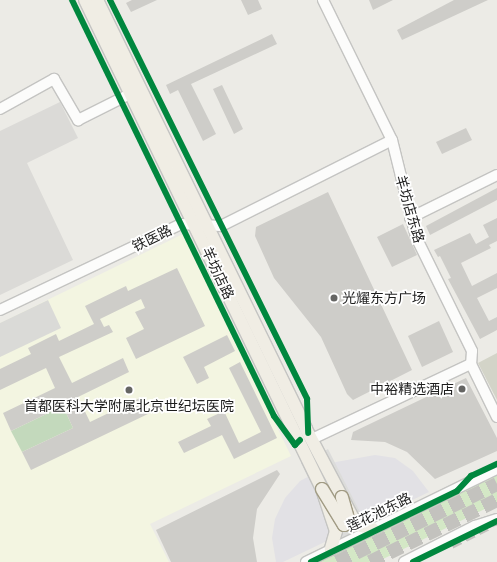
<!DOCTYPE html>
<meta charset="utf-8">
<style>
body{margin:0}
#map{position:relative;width:497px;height:562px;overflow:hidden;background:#ecebe6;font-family:Arial,"Noto Sans SC",sans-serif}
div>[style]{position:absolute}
.residential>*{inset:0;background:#dbdad7}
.education>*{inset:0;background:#f3f5e1}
.construction>*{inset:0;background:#d3d4c8}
.grass>*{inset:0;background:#d4e8c6}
.forest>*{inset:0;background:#c3d9bc}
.parking>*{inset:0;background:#dadad7}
.plaza>*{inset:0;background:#e2e1e5}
.pier>*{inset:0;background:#dcdcda}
.building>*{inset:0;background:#cecdc9}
.minor-tunnel>*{height:10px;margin-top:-5px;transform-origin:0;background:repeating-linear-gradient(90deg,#c3c2be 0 10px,transparent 0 15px)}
.highway-tunnel>*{height:14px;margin-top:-7px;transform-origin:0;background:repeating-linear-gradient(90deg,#c3c2be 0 14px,transparent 0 21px)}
.roads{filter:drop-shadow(1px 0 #c4c4c2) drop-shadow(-1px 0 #c4c4c2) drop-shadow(0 1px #c4c4c2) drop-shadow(0 -1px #c4c4c2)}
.minor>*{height:10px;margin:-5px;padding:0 5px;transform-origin:5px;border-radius:5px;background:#fcfcfb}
.major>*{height:12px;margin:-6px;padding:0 6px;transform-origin:6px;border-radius:6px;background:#f0ede4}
.bridges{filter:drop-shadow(1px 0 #a19b84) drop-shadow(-1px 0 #a19b84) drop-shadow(0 1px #a19b84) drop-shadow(0 -1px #a19b84)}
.major-bridge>*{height:12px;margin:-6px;padding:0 6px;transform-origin:6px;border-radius:6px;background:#f0ede4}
.cycleway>*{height:6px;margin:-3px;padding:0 3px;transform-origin:3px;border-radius:3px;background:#00873e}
.dots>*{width:11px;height:11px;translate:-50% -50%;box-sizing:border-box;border:2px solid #fff;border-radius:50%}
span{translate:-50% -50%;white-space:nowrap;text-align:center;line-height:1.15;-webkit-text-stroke:3.5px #fff;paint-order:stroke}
.street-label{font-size:14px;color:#1d1d1d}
.poi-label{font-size:14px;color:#1d1d1d}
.left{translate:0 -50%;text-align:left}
.right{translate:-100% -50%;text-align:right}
</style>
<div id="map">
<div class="residential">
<div style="clip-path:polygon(60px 102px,78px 138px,27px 163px,73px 260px,0 295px,0 131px)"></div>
</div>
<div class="education">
<div style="clip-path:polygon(183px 234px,291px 456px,150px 524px,169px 562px,0 562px,0 323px)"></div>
</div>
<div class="construction">
<div style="clip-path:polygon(497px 353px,497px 400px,478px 363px)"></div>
</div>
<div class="grass">
<div style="clip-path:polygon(497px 473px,497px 503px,377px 562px,318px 562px)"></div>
</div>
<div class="forest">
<div style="clip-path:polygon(63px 406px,73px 428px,22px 452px,11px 431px)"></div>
</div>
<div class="parking">
<div style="clip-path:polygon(48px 300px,61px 328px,0 357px,0 323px)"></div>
</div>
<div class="plaza">
<div style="clip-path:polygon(375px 455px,395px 458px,413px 471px,429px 492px,283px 562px,276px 562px,272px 538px,275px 519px,285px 498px,300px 481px,336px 462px)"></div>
</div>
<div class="pier">
<div style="clip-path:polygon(328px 449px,362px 516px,366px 520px,376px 522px,329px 544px,334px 531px,301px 463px)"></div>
</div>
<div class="building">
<div style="clip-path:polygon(132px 0,157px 0,131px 12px,126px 3px)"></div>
<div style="clip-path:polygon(241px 0,258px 0,262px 9px,248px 15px)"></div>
<div style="clip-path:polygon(369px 0,393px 0,373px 10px)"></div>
<div style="clip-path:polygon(454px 0,488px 0,402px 40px,397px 30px)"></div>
<div style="clip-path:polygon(272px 34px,277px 44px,191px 84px,216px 134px,203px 141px,178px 90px,170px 94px,166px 85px)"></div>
<div style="clip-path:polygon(222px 85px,243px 129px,234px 134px,213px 89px)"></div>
<div style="clip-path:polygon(466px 128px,472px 140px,442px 154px,436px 142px)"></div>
<div style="clip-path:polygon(497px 188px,497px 200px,430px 235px,426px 226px)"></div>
<div style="clip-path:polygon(328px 192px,412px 370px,353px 400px,347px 394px,321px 337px,274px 278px,255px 236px,256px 227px)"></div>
<div style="clip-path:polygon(497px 218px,497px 241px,489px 245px,491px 248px,461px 263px,472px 286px,497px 273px,497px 288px,477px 298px,489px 321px,497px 317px,497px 330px,480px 339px,448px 279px,451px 278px,440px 256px,438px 257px,434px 250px,470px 233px,476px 244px,489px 237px,483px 225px)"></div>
<div style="clip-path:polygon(403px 224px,417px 255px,392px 267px,377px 237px)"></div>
<div style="clip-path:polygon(177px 268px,205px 326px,136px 359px,126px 338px,144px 329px,135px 312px,145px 308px,141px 299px,100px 319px,104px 327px,109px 325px,113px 332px,59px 357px,72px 383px,123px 358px,129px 372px,78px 397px,90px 422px,142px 397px,150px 413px,31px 470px,22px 452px,73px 428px,63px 406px,11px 431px,3px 413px,55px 388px,46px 368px,0 390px,0 369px,31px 354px,28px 348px,56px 334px,59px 341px,94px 324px,85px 306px,126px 286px,128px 291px)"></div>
<div style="clip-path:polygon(439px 321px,453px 352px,422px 367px,408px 336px)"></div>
<div style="clip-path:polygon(227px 335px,235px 351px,204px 367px,209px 378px,197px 384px,183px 357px)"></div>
<div style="clip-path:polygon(240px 362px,277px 438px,234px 459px,222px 435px,184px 453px,178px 442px,211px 426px,207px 419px,224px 411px,239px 443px,261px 432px,229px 368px)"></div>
<div style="clip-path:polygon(466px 378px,497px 438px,497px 451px,435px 479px,407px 452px,385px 442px,351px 440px,353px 432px)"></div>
<div style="clip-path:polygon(277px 470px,280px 474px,257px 509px,253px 538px,257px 562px,171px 562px,156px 530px)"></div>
</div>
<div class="minor-tunnel">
<div style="left:451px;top:544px;width:45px;rotate:-26.6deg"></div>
</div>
<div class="highway-tunnel">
<div style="left:337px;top:562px;width:178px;rotate:-26deg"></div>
<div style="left:370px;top:562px;width:141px;rotate:-26deg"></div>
</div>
<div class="roads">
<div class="minor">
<div style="left:323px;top:0;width:156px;rotate:63.8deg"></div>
<div style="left:392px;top:140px;width:100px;rotate:76.1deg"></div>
<div style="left:416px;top:237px;width:127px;rotate:63.8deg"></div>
<div style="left:472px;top:351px;width:13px;rotate:94deg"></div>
<div style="left:471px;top:364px;width:59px;rotate:63.9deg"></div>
<div style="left:0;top:109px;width:62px;rotate:-29.1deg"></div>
<div style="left:54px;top:79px;width:48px;rotate:59.7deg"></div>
<div style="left:78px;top:120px;width:58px;rotate:-26.6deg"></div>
<div style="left:410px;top:218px;width:97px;rotate:-26.3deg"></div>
<div style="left:0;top:310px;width:200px;rotate:-25.4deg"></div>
<div style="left:181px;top:224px;width:40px;rotate:2.9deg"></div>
<div style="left:221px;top:226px;width:191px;rotate:-26.7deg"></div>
<div style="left:312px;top:439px;width:176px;rotate:-25.3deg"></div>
<div style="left:306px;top:562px;width:212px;rotate:-26deg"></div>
<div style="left:404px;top:562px;width:80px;rotate:-26.9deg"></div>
<div style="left:475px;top:526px;width:23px;rotate:-18deg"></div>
</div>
<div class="major">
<div style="left:85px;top:0;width:543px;rotate:64.14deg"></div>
<div style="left:322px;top:489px;width:44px;rotate:71.6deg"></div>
<div style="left:336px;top:531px;width:19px;rotate:106deg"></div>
<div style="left:97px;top:0;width:477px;rotate:64deg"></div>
<div style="left:306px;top:429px;width:103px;rotate:62.2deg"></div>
<div style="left:354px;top:520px;width:9px;rotate:41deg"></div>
<div style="left:361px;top:526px;width:12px;rotate:14deg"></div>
</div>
</div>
<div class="bridges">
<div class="major-bridge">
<div style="left:322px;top:489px;width:42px;rotate:58.6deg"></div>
<div style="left:344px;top:525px;width:6px;rotate:-31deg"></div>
<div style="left:349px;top:522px;width:26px;rotate:-106deg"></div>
</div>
</div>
<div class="cycleway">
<div style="left:72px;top:0;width:462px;rotate:64.1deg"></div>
<div style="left:274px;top:416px;width:36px;rotate:54deg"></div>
<div style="left:295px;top:445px;width:7px;rotate:-45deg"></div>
<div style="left:110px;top:0;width:445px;rotate:63.7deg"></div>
<div style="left:307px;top:399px;width:34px;rotate:88deg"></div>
<div style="left:311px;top:562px;width:162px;rotate:-25.9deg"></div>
<div style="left:457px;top:491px;width:21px;rotate:-47deg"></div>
<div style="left:471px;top:476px;width:29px;rotate:-25deg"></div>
<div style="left:413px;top:562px;width:93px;rotate:-26deg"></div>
</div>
<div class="dots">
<div style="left:334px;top:298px;background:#656563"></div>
<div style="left:462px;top:389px;background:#656563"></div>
<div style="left:129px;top:390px;background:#656563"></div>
</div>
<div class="street-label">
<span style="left:410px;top:209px;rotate:74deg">羊坊店东路</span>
<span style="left:152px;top:238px;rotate:-26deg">铁医路</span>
<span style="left:218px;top:273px;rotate:65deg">羊坊店路</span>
<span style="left:379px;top:512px;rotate:-26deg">莲花池东路</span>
</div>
<div class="poi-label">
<span class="left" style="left:342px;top:298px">光耀东方广场</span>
<span class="right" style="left:454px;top:389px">中裕精选酒店</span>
<span style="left:129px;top:406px">首都医科大学附属北京世纪坛医院</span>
</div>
</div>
